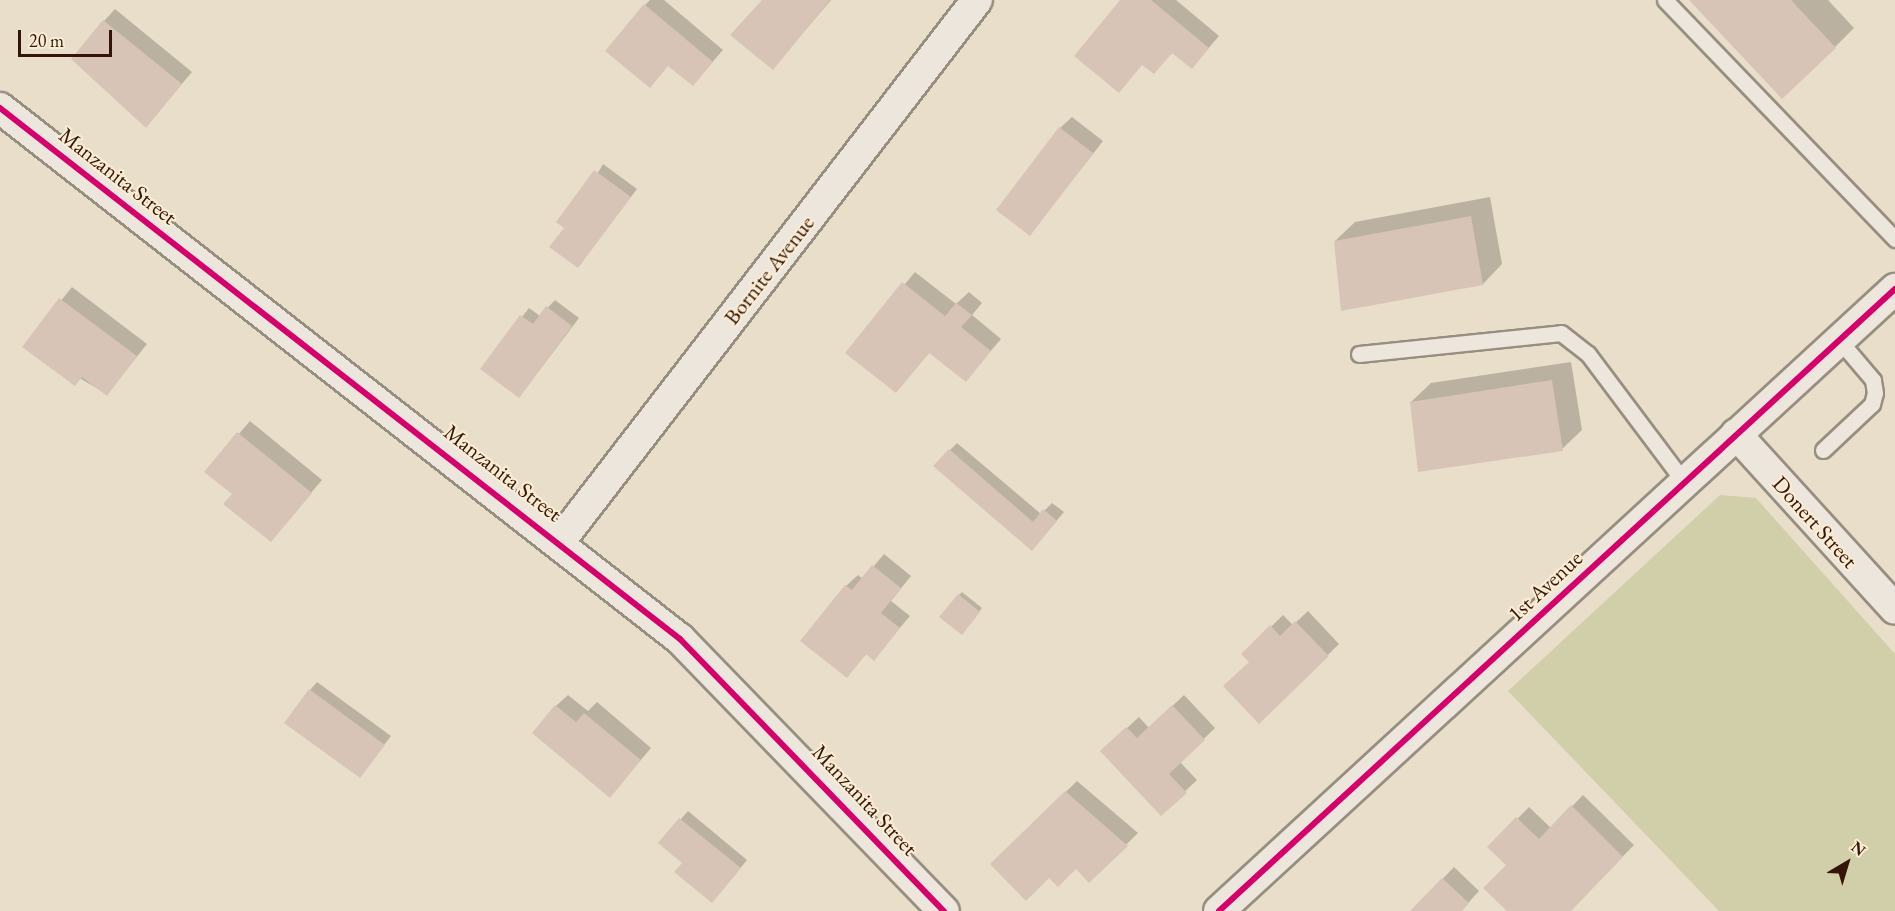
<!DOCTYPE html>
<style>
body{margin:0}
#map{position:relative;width:1895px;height:911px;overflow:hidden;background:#e9dec9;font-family:"EB Garamond",serif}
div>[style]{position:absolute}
.green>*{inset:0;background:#d1cfaa}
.shadow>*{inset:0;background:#0003}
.building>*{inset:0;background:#d7c4b7}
.roads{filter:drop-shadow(2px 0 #988e80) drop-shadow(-2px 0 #988e80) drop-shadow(0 2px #988e80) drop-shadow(0 -2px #988e80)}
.service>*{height:15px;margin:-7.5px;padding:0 7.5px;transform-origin:7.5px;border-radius:7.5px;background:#ece6dc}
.minor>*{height:30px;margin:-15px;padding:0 15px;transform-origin:15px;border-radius:15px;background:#ece6dc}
.cycleway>*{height:6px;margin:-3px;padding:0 3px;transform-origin:3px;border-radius:3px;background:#d6006c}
span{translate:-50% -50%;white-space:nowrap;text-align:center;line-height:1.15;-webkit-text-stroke:4.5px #f9ecd3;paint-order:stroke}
.street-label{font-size:22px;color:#351509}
.north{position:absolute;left:1817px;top:833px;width:60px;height:60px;-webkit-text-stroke:4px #f9ecd3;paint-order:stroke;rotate:38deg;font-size:16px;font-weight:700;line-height:24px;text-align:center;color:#351509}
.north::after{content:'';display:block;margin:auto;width:21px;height:27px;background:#351509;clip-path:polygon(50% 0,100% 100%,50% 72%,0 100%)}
.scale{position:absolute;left:18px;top:30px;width:94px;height:27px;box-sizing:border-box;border:3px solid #351509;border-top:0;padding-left:8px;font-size:18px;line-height:21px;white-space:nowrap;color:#351509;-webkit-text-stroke:4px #f9ecd3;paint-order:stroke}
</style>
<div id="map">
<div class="green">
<div style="clip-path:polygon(1720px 495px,1756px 498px,1895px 654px,1895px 911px,1719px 911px,1508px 691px)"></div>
</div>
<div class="shadow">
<div style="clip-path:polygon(650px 0,664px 0,723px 50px,693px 84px,645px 5px)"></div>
<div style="clip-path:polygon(762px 0,831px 0,773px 68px)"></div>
<div style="clip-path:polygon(1122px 0,1176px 0,1219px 36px,1192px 67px,1173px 52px,1154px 72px,1143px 64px)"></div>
<div style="clip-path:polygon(1691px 0,1828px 0,1854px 28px,1835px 47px)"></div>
<div style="clip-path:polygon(115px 9px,192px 72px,146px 126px,104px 21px)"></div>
<div style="clip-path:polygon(1072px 117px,1103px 141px,1030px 234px,1060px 128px)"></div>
<div style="clip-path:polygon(603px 164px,637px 189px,578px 266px,566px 228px)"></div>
<div style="clip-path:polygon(1490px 197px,1502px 264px,1483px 284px,1335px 241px,1355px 222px)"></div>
<div style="clip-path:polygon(915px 272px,956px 304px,969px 292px,982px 303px,972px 315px,1001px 339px,966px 380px,930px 352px,896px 391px,848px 352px)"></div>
<div style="clip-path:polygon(72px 287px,147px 344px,107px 394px,24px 346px)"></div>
<div style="clip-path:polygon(555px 300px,579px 318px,526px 388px,482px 368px,529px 308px,540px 316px)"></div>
<div style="clip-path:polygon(1571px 362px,1582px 430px,1562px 449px,1411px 402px,1431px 383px)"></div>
<div style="clip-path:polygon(250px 421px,322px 480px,271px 540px,234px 494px,206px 472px)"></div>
<div style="clip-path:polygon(957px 443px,1041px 514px,1052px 503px,1064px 512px,1039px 541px,950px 450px)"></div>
<div style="clip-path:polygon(884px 554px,911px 576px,891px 601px,910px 616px,873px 659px,867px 653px,847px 676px,846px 586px,858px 575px,863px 579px)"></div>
<div style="clip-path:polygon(962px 592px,982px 608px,965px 630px,959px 595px)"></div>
<div style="clip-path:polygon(1308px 611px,1339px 644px,1259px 722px,1250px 661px,1243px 654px,1283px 615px,1293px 625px)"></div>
<div style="clip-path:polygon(317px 682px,391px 736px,360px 776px,310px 690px)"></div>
<div style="clip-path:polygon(568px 695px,588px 711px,597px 702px,651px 748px,610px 796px,556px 706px)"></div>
<div style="clip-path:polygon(1184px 695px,1215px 728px,1180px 762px,1197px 780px,1161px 814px,1114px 740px,1139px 717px,1149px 728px)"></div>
<div style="clip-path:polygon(1077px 781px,1138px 833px,1089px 881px,1076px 867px,1049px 876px,992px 864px)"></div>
<div style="clip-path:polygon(1583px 795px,1634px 845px,1569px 911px,1509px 911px,1508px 865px,1490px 847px,1529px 807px,1551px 828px)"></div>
<div style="clip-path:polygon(688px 811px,747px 860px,719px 894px,660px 843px)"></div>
<div style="clip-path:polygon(1454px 867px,1479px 891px,1461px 911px,1412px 911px)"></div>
</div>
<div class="building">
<div style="clip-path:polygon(762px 0,830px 0,773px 70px,730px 35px)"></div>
<div style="clip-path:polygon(1120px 0,1151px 0,1209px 48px,1192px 69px,1172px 53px,1154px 74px,1142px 65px,1119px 93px,1074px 56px)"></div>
<div style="clip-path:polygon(1689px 0,1791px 0,1836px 48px,1782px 99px)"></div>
<div style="clip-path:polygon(644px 4px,713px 62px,693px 86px,668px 66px,650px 88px,605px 51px)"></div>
<div style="clip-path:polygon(103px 20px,182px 84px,146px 128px,71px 59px)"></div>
<div style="clip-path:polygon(1059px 127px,1093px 153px,1030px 236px,996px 210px)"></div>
<div style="clip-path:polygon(594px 170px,631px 197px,578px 268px,549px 247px,564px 228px,556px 222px)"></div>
<div style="clip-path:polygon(1471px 216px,1483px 285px,1341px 311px,1334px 241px)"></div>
<div style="clip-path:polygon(902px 282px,945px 316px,956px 303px,972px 315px,961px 327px,991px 351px,966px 382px,929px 353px,896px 393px,845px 353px)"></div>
<div style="clip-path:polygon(59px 298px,137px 356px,107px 396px,82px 377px,75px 386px,22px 347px)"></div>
<div style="clip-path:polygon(546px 306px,572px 326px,519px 398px,480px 369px,520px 315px,533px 324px)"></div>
<div style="clip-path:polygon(1552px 380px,1563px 451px,1418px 472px,1410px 402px)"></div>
<div style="clip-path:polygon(237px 432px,312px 493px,271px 542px,223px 504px,232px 494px,204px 472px)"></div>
<div style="clip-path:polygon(949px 449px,1033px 522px,1043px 509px,1057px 521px,1032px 551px,933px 466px)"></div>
<div style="clip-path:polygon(872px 565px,901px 588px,881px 613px,900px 628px,874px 661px,866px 654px,847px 678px,800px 641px,845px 585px,852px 590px)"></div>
<div style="clip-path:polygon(958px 594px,980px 612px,962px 635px,939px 617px)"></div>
<div style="clip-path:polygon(1295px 621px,1329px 656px,1259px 724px,1223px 686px,1249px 662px,1241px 654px,1270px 625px,1280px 636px)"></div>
<div style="clip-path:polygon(309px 689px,385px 745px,360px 778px,284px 723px)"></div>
<div style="clip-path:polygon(555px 705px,576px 722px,584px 713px,641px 760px,610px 798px,532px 733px)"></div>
<div style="clip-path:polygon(1172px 705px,1205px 740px,1169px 774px,1187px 793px,1161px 816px,1100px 751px,1126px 727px,1137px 738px)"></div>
<div style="clip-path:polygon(1065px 791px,1128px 846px,1089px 883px,1076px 869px,1058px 887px,1049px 878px,1026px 901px,990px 864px)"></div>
<div style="clip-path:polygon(1571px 805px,1623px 857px,1571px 911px,1507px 911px,1483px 888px,1506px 865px,1487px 847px,1516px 817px,1539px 839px)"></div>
<div style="clip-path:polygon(679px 818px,741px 868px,712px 903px,674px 872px,682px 863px,658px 843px)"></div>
<div style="clip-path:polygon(1442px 878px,1469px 903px,1462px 911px,1410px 911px)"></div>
</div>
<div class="roads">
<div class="service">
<div style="left:1665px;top:0;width:332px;rotate:46.1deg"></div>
<div style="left:1359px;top:354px;width:203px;rotate:-5.9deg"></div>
<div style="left:1561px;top:333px;width:34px;rotate:38deg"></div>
<div style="left:1588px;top:354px;width:160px;rotate:53.1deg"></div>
<div style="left:1823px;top:450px;width:67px;rotate:-43.2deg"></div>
<div style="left:1872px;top:404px;width:11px;rotate:-75deg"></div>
<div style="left:1875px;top:393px;width:13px;rotate:-99deg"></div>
<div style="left:1873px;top:380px;width:52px;rotate:-130.4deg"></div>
</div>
<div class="minor">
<div style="left:0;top:108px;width:863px;rotate:37.99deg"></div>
<div style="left:680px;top:639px;width:379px;rotate:45.9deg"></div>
<div style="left:1736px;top:434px;width:236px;rotate:47.7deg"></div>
<div style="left:560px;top:541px;width:683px;rotate:-52.38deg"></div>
<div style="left:1219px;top:911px;width:919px;rotate:-42.62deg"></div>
</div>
</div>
<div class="cycleway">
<div style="left:0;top:108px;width:863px;rotate:37.99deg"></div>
<div style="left:680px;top:639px;width:379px;rotate:45.9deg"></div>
<div style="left:1219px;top:911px;width:919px;rotate:-42.62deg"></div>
</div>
<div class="street-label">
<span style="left:118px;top:176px;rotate:38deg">Manzanita Street</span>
<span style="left:769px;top:270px;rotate:-52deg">Bornite Avenue</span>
<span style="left:503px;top:473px;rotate:38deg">Manzanita Street</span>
<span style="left:1815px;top:522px;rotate:48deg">Donert Street</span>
<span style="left:1545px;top:586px;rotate:-43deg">1st Avenue</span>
<span style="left:865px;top:800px;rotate:47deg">Manzanita Street</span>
</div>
<div class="north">N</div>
<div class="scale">20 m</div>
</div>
